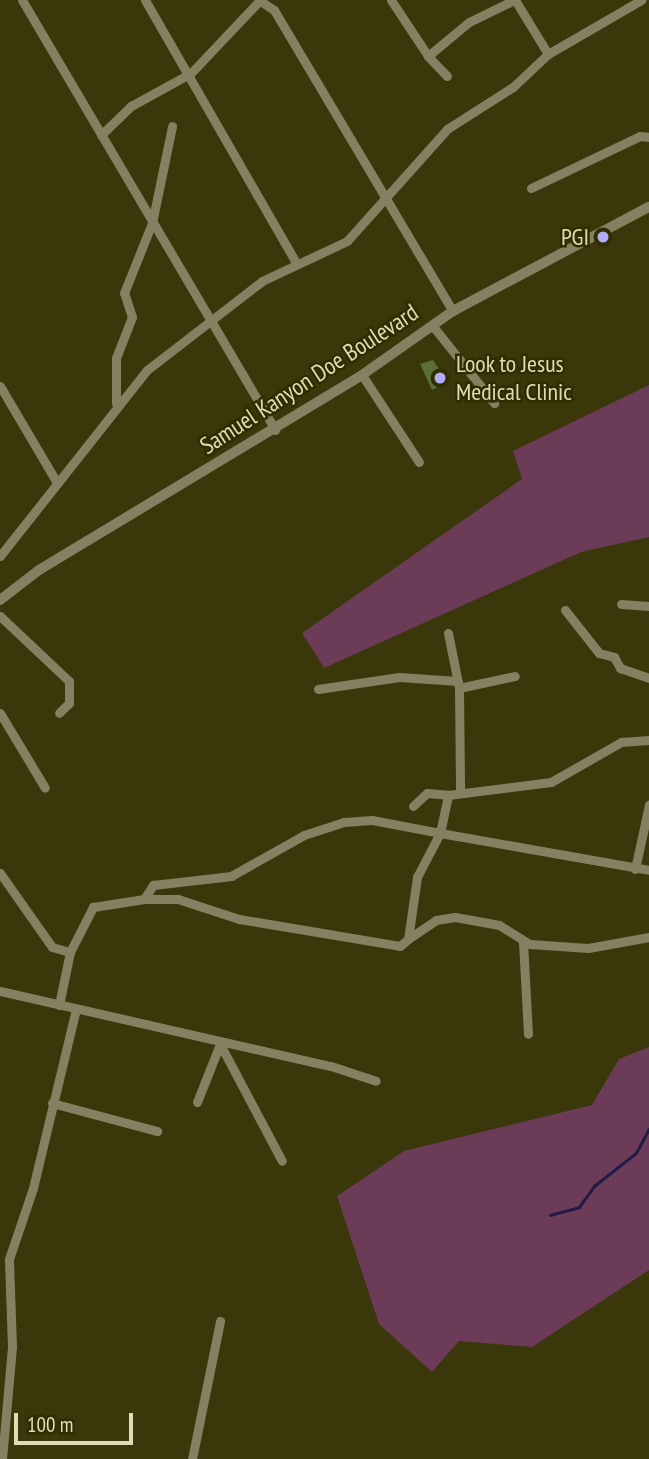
<!DOCTYPE html>
<style>
body{margin:0}
#map{position:relative;width:649px;height:1459px;overflow:hidden;background:#3a370a;font-family:"PT Sans Narrow",sans-serif}
div>[style]{position:absolute}
.green>*{inset:0;background:#6b3b57}
.stream>*{height:2.5px;margin:-1.25px;padding:0 1.25px;transform-origin:1.25px;border-radius:1.25px;background:#211b4a}
.building>*{inset:0;background:#5b6e36}
.minor>*{height:9px;margin:-4.5px;padding:0 4.5px;transform-origin:4.5px;border-radius:4.5px;background:#838161}
.tertiary>*{height:10px;margin:-5px;padding:0 5px;transform-origin:5px;border-radius:5px;background:#838161}
.dots>*{width:19px;height:19px;translate:-50% -50%;box-sizing:border-box;border:4px solid #302d00;border-radius:50%}
span{translate:-50% -50%;white-space:nowrap;text-align:center;line-height:1.15;-webkit-text-stroke:5px #302d00;paint-order:stroke}
.poi-label{font-size:24px;color:#dfddb6}
.right{translate:-100% -50%;text-align:right}
.left{translate:0 -50%;text-align:left}
.street-label{font-size:24px;color:#dfddb6}
.scale{position:absolute;left:14px;top:1413px;width:119px;height:32px;box-sizing:border-box;border:4px solid #dfddb6;border-top:0;padding-left:9px;font-size:21px;line-height:24px;white-space:nowrap;color:#dfddb6;-webkit-text-stroke:5px #302d00;paint-order:stroke}
</style>
<div id="map">
<div class="green">
<div style="clip-path:polygon(649px 385px,649px 537px,581px 552px,324px 668px,302px 633px,522px 479px,513px 451px)"></div>
<div style="clip-path:polygon(649px 1047px,649px 1270px,532px 1347px,459px 1341px,432px 1372px,379px 1324px,337px 1196px,404px 1151px,592px 1105px,619px 1059px)"></div>
</div>
<div class="stream">
<div style="left:550px;top:1215px;width:30px;rotate:-15deg"></div>
<div style="left:579px;top:1207px;width:26px;rotate:-54deg"></div>
<div style="left:594px;top:1186px;width:53px;rotate:-38.2deg"></div>
<div style="left:636px;top:1153px;width:27px;rotate:-62deg"></div>
</div>
<div class="building">
<div style="clip-path:polygon(433px 360px,448px 382px,432px 390px,420px 364px)"></div>
</div>
<div class="minor">
<div style="left:22px;top:0;width:499px;rotate:59.5deg"></div>
<div style="left:145px;top:0;width:303px;rotate:60.1deg"></div>
<div style="left:259px;top:0;width:18px;rotate:34deg"></div>
<div style="left:274px;top:10px;width:350px;rotate:59.3deg"></div>
<div style="left:391px;top:0;width:67px;rotate:56.5deg"></div>
<div style="left:515px;top:0;width:63px;rotate:58.6deg"></div>
<div style="left:447px;top:76px;width:28px;rotate:-134deg"></div>
<div style="left:428px;top:56px;width:53px;rotate:-39.7deg"></div>
<div style="left:469px;top:22px;width:50px;rotate:-26.1deg"></div>
<div style="left:101px;top:135px;width:42px;rotate:-44deg"></div>
<div style="left:131px;top:106px;width:68px;rotate:-28.8deg"></div>
<div style="left:191px;top:73px;width:99px;rotate:-46.6deg"></div>
<div style="left:531px;top:188px;width:121px;rotate:-25.5deg"></div>
<div style="left:640px;top:136px;width:9px;rotate:6deg"></div>
<div style="left:432px;top:325px;width:100px;rotate:51.5deg"></div>
<div style="left:362px;top:375px;width:104px;rotate:56.8deg"></div>
<div style="left:0;top:386px;width:110px;rotate:59.5deg"></div>
<div style="left:116px;top:403px;width:45px;rotate:-90deg"></div>
<div style="left:116px;top:358px;width:44px;rotate:-68.7deg"></div>
<div style="left:132px;top:317px;width:25px;rotate:-108deg"></div>
<div style="left:124px;top:293px;width:75px;rotate:-68.2deg"></div>
<div style="left:152px;top:223px;width:99px;rotate:-78.3deg"></div>
<div style="left:0;top:556px;width:237px;rotate:-51.7deg"></div>
<div style="left:147px;top:370px;width:145px;rotate:-37.7deg"></div>
<div style="left:262px;top:281px;width:94px;rotate:-25.2deg"></div>
<div style="left:347px;top:241px;width:150px;rotate:-48.2deg"></div>
<div style="left:447px;top:129px;width:78px;rotate:-32.5deg"></div>
<div style="left:513px;top:87px;width:48px;rotate:-43.3deg"></div>
<div style="left:548px;top:54px;width:108px;rotate:-30.1deg"></div>
<div style="left:621px;top:604px;width:28px;rotate:4deg"></div>
<div style="left:565px;top:610px;width:55px;rotate:51.7deg"></div>
<div style="left:599px;top:653px;width:16px;rotate:15deg"></div>
<div style="left:614px;top:657px;width:13px;rotate:61deg"></div>
<div style="left:620px;top:668px;width:31px;rotate:19deg"></div>
<div style="left:0;top:616px;width:95px;rotate:43.3deg"></div>
<div style="left:69px;top:681px;width:22px;rotate:90deg"></div>
<div style="left:69px;top:703px;width:14px;rotate:135deg"></div>
<div style="left:448px;top:633px;width:56px;rotate:78.7deg"></div>
<div style="left:459px;top:688px;width:104px;rotate:89.4deg"></div>
<div style="left:459px;top:688px;width:57px;rotate:-12.1deg"></div>
<div style="left:318px;top:689px;width:82px;rotate:-8.4deg"></div>
<div style="left:399px;top:677px;width:59px;rotate:3.9deg"></div>
<div style="left:0;top:713px;width:87px;rotate:59deg"></div>
<div style="left:413px;top:806px;width:19px;rotate:-43deg"></div>
<div style="left:427px;top:793px;width:21px;rotate:5deg"></div>
<div style="left:635px;top:869px;width:66px;rotate:-77.7deg"></div>
<div style="left:0;top:873px;width:90px;rotate:54.9deg"></div>
<div style="left:52px;top:947px;width:19px;rotate:16deg"></div>
<div style="left:144px;top:899px;width:34px"></div>
<div style="left:178px;top:899px;width:64px;rotate:18.2deg"></div>
<div style="left:239px;top:919px;width:163px;rotate:9.5deg"></div>
<div style="left:400px;top:946px;width:11px;rotate:-41deg"></div>
<div style="left:408px;top:939px;width:63px;rotate:-81.7deg"></div>
<div style="left:417px;top:877px;width:50px;rotate:-62.4deg"></div>
<div style="left:440px;top:833px;width:212px;rotate:10deg"></div>
<div style="left:408px;top:939px;width:34px;rotate:-34deg"></div>
<div style="left:436px;top:920px;width:19px;rotate:-9deg"></div>
<div style="left:455px;top:917px;width:45px;rotate:10.3deg"></div>
<div style="left:499px;top:925px;width:36px;rotate:32deg"></div>
<div style="left:530px;top:944px;width:58px;rotate:3.9deg"></div>
<div style="left:588px;top:948px;width:62px;rotate:-10.2deg"></div>
<div style="left:523px;top:942px;width:92px;rotate:86.9deg"></div>
<div style="left:0;top:991px;width:339px;rotate:12.8deg"></div>
<div style="left:331px;top:1066px;width:47px;rotate:18.4deg"></div>
<div style="left:59px;top:1005px;width:54px;rotate:-78.3deg"></div>
<div style="left:70px;top:952px;width:51px;rotate:-62.9deg"></div>
<div style="left:93px;top:907px;width:52px;rotate:-8.9deg"></div>
<div style="left:144px;top:899px;width:17px;rotate:-57deg"></div>
<div style="left:153px;top:885px;width:79px;rotate:-6.6deg"></div>
<div style="left:231px;top:876px;width:84px;rotate:-29.3deg"></div>
<div style="left:304px;top:835px;width:42px;rotate:-18deg"></div>
<div style="left:344px;top:822px;width:28px;rotate:-4deg"></div>
<div style="left:372px;top:820px;width:69px;rotate:10.8deg"></div>
<div style="left:440px;top:833px;width:39px;rotate:-78deg"></div>
<div style="left:448px;top:795px;width:104px;rotate:-7.2deg"></div>
<div style="left:551px;top:782px;width:81px;rotate:-29.7deg"></div>
<div style="left:621px;top:742px;width:28px;rotate:-4deg"></div>
<div style="left:220px;top:1044px;width:132px;rotate:62.1deg"></div>
<div style="left:197px;top:1102px;width:62px;rotate:-68.4deg"></div>
<div style="left:52px;top:1103px;width:109px;rotate:14.9deg"></div>
<div style="left:2px;top:1459px;width:112px;rotate:-84.9deg"></div>
<div style="left:12px;top:1347px;width:88px;rotate:-92deg"></div>
<div style="left:9px;top:1259px;width:75px;rotate:-71.3deg"></div>
<div style="left:33px;top:1188px;width:184px;rotate:-76.5deg"></div>
<div style="left:192px;top:1459px;width:141px;rotate:-78.5deg"></div>
</div>
<div class="tertiary">
<div style="left:0;top:600px;width:49px;rotate:-37.6deg"></div>
<div style="left:39px;top:570px;width:377px;rotate:-31.1deg"></div>
<div style="left:362px;top:375px;width:111px;rotate:-35.1deg"></div>
<div style="left:453px;top:311px;width:222px;rotate:-28deg"></div>
</div>
<div class="dots">
<div style="left:603px;top:237px;background:#b0aefa"></div>
<div style="left:440px;top:378px;background:#b0aefa"></div>
</div>
<div class="poi-label">
<span class="right" style="left:589px;top:237px">PGI</span>
<span class="left" style="left:456px;top:378px">Look to Jesus<br>Medical Clinic</span>
</div>
<div class="street-label">
<span style="left:309px;top:379px;rotate:-33deg">Samuel Kanyon Doe Boulevard</span>
</div>
<div class="scale">100 m</div>
</div>
